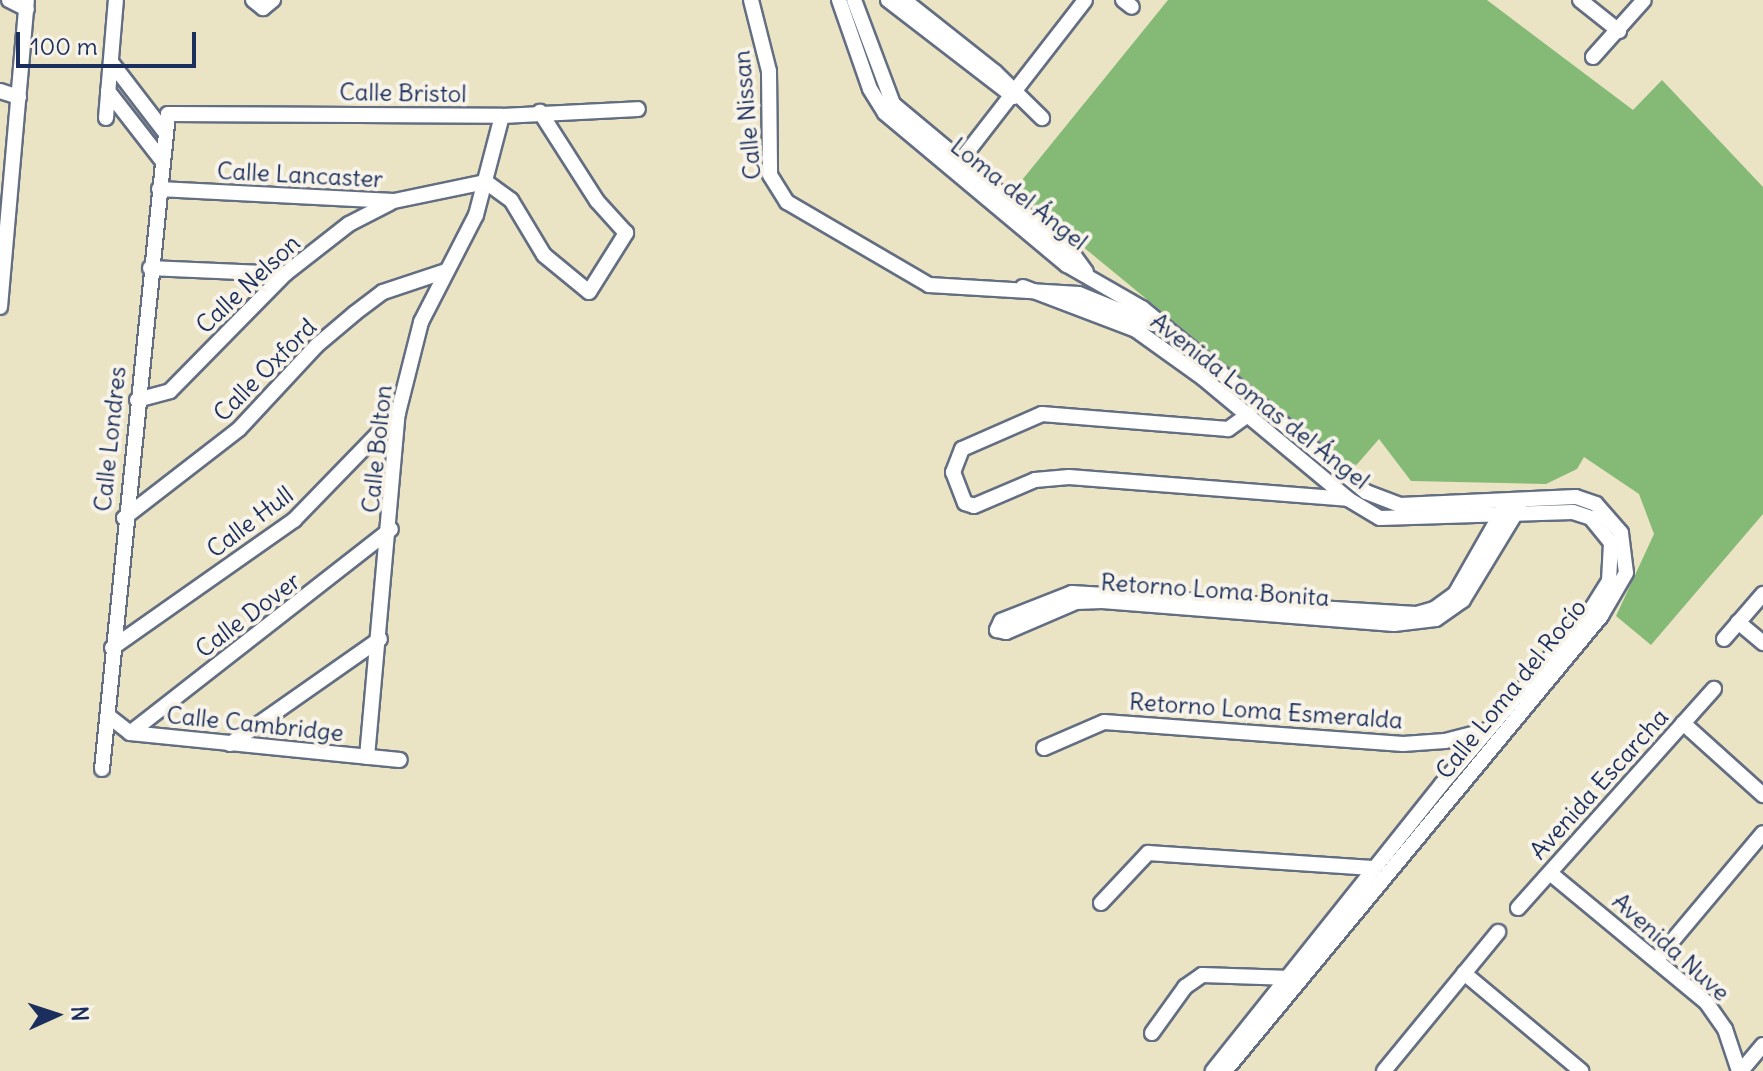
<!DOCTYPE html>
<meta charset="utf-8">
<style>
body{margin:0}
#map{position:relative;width:1763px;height:1071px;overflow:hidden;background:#eae4c4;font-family:Delius,sans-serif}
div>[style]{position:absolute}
.forest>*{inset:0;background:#84ba76}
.roads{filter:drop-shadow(2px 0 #636e82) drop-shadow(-2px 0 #636e82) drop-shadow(0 2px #636e82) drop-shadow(0 -2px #636e82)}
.minor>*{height:14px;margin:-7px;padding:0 7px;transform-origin:7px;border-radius:7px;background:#fff}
span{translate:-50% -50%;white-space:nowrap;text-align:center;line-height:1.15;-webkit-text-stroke:8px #f7f3e8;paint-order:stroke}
.street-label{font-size:24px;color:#1b2f5e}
.north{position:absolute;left:16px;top:975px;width:80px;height:80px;-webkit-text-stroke:6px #f7f3e8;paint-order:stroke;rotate:87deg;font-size:22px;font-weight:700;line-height:32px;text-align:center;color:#1b2f5e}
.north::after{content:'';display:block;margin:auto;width:28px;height:36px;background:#1b2f5e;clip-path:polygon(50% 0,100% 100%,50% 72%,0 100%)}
.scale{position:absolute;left:16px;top:32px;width:180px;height:36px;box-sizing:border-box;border:4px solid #1b2f5e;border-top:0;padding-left:10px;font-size:24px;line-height:28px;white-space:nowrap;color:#1b2f5e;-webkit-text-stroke:6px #f7f3e8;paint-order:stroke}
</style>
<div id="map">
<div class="forest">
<div style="clip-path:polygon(1168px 0,1487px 0,1633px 110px,1662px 80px,1763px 187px,1763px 514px,1651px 645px,1616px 616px,1654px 534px,1639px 494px,1584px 457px,1577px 469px,1546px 484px,1411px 481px,1379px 439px,1353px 469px,1014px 190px)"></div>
</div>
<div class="roads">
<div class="minor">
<div style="left:9px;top:0;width:20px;rotate:27deg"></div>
<div style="left:253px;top:0;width:13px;rotate:39deg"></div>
<div style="left:263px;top:8px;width:13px;rotate:-39deg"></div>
<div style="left:751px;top:0;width:73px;rotate:75.8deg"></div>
<div style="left:769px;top:71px;width:104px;rotate:89.4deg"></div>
<div style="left:770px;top:175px;width:32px;rotate:58deg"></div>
<div style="left:787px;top:202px;width:164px;rotate:30.3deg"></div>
<div style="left:929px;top:285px;width:150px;rotate:3.4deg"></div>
<div style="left:1079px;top:294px;width:80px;rotate:22.1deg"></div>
<div style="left:839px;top:0;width:94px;rotate:70.8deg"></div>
<div style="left:870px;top:89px;width:28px;rotate:58deg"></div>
<div style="left:885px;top:113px;width:237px;rotate:39.9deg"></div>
<div style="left:1067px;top:265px;width:86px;rotate:29.8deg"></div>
<div style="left:1142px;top:308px;width:290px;rotate:39.4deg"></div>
<div style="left:1366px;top:492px;width:36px;rotate:21deg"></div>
<div style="left:1400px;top:505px;width:176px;rotate:-2.6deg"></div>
<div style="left:1576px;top:497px;width:21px;rotate:19deg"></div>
<div style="left:1596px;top:504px;width:38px;rotate:49deg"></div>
<div style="left:1621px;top:533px;width:40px;rotate:82.9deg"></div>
<div style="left:1626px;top:573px;width:50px;rotate:120.2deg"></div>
<div style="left:1601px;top:616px;width:590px;rotate:129.57deg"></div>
<div style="left:854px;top:0;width:111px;rotate:69.4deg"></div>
<div style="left:893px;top:104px;width:234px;rotate:39.8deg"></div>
<div style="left:1073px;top:254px;width:22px;rotate:54deg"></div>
<div style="left:888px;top:0;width:159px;rotate:37.6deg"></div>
<div style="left:904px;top:0;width:116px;rotate:38.4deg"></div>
<div style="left:995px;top:72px;width:66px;rotate:44.4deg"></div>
<div style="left:1123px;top:0;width:11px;rotate:38deg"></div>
<div style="left:1580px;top:0;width:50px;rotate:38.5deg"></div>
<div style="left:1593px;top:57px;width:76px;rotate:-48.2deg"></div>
<div style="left:111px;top:62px;width:87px;rotate:52.5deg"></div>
<div style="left:0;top:91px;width:20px;rotate:18deg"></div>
<div style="left:108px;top:91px;width:86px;rotate:52.1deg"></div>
<div style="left:106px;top:118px;width:118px;rotate:-85.2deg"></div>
<div style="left:958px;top:164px;width:207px;rotate:-52.2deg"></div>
<div style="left:159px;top:189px;width:235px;rotate:2.9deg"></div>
<div style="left:394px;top:201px;width:94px;rotate:-11.7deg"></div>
<div style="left:486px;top:182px;width:31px;rotate:36deg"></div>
<div style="left:511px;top:200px;width:64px;rotate:59deg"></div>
<div style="left:544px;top:255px;width:58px;rotate:39.4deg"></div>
<div style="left:589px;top:292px;width:70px;rotate:-57.9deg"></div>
<div style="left:626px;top:233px;width:43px;rotate:-132.2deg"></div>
<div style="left:597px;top:201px;width:106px;rotate:-122.6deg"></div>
<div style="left:150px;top:268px;width:135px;rotate:2.5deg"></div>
<div style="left:1023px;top:287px;width:121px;rotate:20.8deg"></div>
<div style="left:1136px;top:330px;width:82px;rotate:35.6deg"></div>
<div style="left:1203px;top:378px;width:189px;rotate:39.8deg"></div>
<div style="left:1348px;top:499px;width:37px;rotate:31deg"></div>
<div style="left:1380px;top:518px;width:193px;rotate:-1.8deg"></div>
<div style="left:1573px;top:512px;width:19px;rotate:18deg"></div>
<div style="left:1591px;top:518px;width:32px;rotate:51deg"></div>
<div style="left:1611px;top:543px;width:38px;rotate:93deg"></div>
<div style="left:1609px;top:581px;width:31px;rotate:122deg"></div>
<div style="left:1593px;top:607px;width:234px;rotate:130.5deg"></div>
<div style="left:1441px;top:785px;width:366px;rotate:128.6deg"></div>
<div style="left:0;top:307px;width:308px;rotate:-85deg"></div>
<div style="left:137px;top:400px;width:34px;rotate:-15deg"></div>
<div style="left:170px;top:391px;width:164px;rotate:-45.5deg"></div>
<div style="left:285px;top:274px;width:81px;rotate:-38deg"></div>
<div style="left:349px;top:224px;width:46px;rotate:-27.1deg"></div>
<div style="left:1249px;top:414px;width:26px;rotate:144deg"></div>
<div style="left:1228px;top:429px;width:187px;rotate:-175.4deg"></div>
<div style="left:1042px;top:414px;width:87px;rotate:156.4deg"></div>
<div style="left:962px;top:449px;width:25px;rotate:111deg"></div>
<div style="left:953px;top:472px;width:33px;rotate:69deg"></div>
<div style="left:965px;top:503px;width:9px;rotate:18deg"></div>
<div style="left:974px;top:506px;width:66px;rotate:-23.1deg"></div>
<div style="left:1035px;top:480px;width:34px;rotate:-5deg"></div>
<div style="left:1069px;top:477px;width:279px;rotate:4.5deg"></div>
<div style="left:1503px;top:510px;width:97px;rotate:119.7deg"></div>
<div style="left:1455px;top:594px;width:26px;rotate:144deg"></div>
<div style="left:1434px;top:609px;width:19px;rotate:164deg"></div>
<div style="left:1416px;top:614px;width:345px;rotate:-176.5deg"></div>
<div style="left:1072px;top:593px;width:76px;rotate:158.5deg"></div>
<div style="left:1001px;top:621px;width:10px;rotate:114deg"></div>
<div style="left:997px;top:630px;width:9px;rotate:13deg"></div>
<div style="left:1006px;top:632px;width:76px;rotate:-23.2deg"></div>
<div style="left:1076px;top:602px;width:26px;rotate:-2deg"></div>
<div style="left:1102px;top:601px;width:293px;rotate:4.5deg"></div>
<div style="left:1394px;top:624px;width:42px;rotate:-6.8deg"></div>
<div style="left:1436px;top:619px;width:33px;rotate:-35deg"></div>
<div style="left:1463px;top:600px;width:108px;rotate:-58.7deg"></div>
<div style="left:124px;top:518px;width:145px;rotate:-37.7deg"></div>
<div style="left:239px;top:429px;width:113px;rotate:-47.1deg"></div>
<div style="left:316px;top:346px;width:51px;rotate:-40.2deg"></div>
<div style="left:355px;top:313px;width:35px;rotate:-37deg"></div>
<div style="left:383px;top:292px;width:66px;rotate:-18.4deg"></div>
<div style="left:1738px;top:622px;width:33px;rotate:40deg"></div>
<div style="left:1724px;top:639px;width:60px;rotate:-49.1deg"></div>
<div style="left:112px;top:648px;width:223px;rotate:-35.1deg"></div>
<div style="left:294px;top:520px;width:149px;rotate:-45.8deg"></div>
<div style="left:111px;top:718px;width:24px;rotate:38deg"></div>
<div style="left:130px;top:733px;width:271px;rotate:5.7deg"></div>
<div style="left:1683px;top:723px;width:108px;rotate:42deg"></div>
<div style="left:130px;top:733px;width:331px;rotate:-38deg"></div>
<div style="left:230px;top:744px;width:183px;rotate:-35deg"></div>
<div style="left:1044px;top:748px;width:65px;rotate:-23.4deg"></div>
<div style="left:1104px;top:722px;width:300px;rotate:4.2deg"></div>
<div style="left:1403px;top:744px;width:42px;rotate:-4.1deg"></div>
<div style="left:1445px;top:741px;width:44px;rotate:-14.3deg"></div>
<div style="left:367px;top:757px;width:345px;rotate:-84.9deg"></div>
<div style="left:398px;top:413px;width:94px;rotate:-75.8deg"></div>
<div style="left:421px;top:322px;width:120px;rotate:-62.8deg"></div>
<div style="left:476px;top:215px;width:102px;rotate:-75.3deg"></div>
<div style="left:102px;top:769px;width:658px;rotate:-84.25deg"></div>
<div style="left:168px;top:114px;width:334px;rotate:0.3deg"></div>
<div style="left:502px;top:116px;width:136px;rotate:-2.9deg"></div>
<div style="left:1550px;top:873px;width:202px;rotate:39.6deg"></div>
<div style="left:1706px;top:1002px;width:33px;rotate:55deg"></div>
<div style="left:1725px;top:1029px;width:44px;rotate:71.6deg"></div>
<div style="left:1101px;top:903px;width:69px;rotate:-46.8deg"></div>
<div style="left:1148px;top:853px;width:225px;rotate:3.8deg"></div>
<div style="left:1518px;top:908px;width:294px;rotate:-48.2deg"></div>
<div style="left:1658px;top:958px;width:163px;rotate:-50deg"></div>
<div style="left:1464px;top:973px;width:153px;rotate:39.9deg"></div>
<div style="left:1152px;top:1033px;width:57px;rotate:-54.3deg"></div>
<div style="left:1185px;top:987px;width:21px;rotate:-35deg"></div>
<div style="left:1202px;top:975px;width:89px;rotate:1.9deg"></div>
<div style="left:1384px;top:1071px;width:180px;rotate:-50.6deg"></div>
<div style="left:1741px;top:1071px;width:34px;rotate:-50deg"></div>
</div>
</div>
<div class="street-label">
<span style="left:403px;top:93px;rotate:1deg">Calle Bristol</span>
<span style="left:747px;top:115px;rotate:-95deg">Calle Nissan</span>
<span style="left:300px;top:175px;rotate:3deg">Calle Lancaster</span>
<span style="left:1019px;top:194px;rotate:38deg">Loma del Ángel</span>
<span style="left:248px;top:284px;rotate:-43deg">Calle Nelson</span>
<span style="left:265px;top:370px;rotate:-45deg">Calle Oxford</span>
<span style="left:1260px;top:401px;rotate:38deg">Avenida Lomas del Ángel</span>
<span style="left:110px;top:439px;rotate:-84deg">Calle Londres</span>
<span style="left:377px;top:449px;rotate:-84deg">Calle Bolton</span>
<span style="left:250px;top:522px;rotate:-37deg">Calle Hull</span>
<span style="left:1215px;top:590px;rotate:4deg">Retorno Loma Bonita</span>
<span style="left:248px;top:615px;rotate:-37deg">Calle Dover</span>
<span style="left:1511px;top:689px;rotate:-51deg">Calle Loma del Rocío</span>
<span style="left:1266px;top:711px;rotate:4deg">Retorno Loma Esmeralda</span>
<span style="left:255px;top:724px;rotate:6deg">Calle Cambridge</span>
<span style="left:1599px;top:784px;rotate:-48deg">Avenida Escarcha</span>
<span style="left:1671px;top:947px;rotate:42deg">Avenida Nuve</span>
</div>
<div class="north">N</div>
<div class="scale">100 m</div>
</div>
